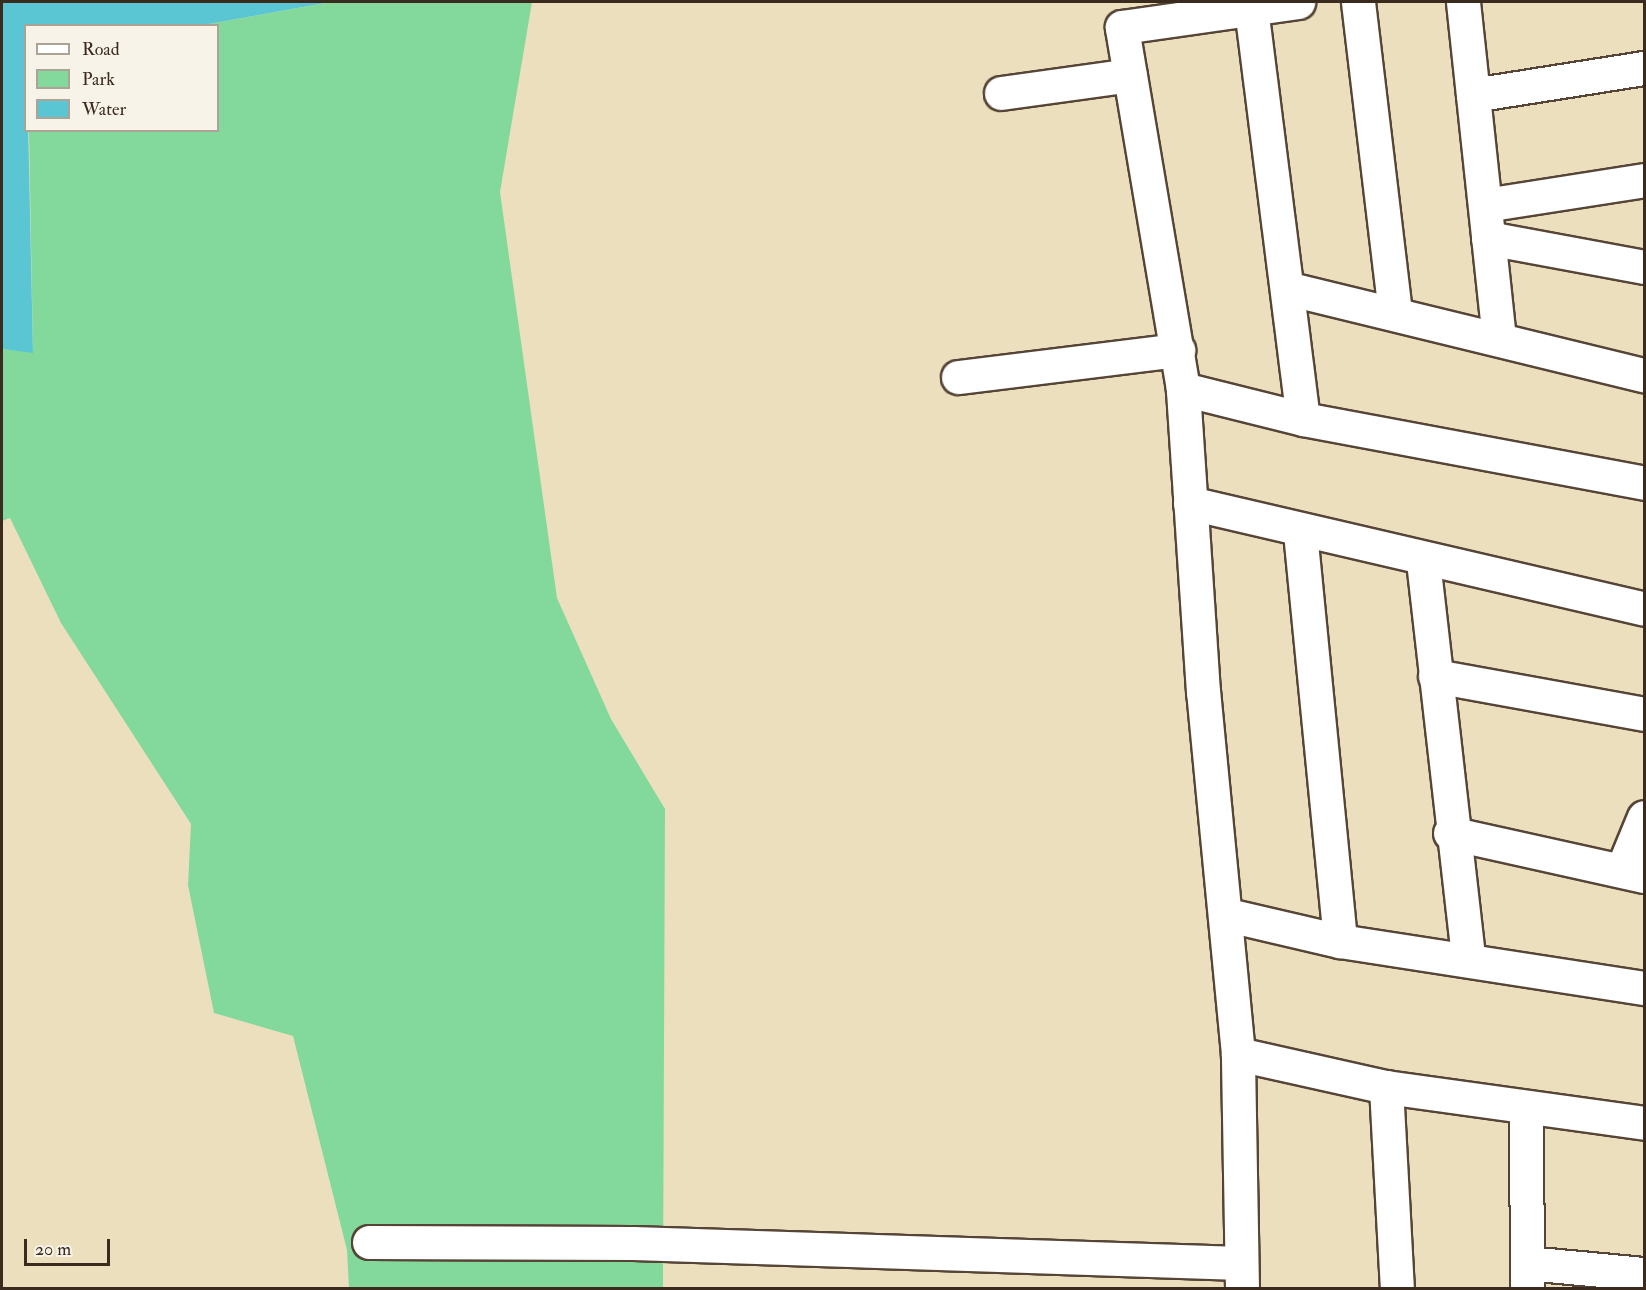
<!DOCTYPE html>
<style>
body{margin:0}
#map{position:relative;width:1646px;height:1290px;overflow:hidden;background:#ecdfbe;font-family:"IM FELL Double Pica",serif}
div>[style]{position:absolute}
.green>*{inset:0;background:#83d99c}
.water>*{inset:0;background:#5ac6d4}
.roads{filter:drop-shadow(2px 0 #564536) drop-shadow(-2px 0 #564536) drop-shadow(0 2px #564536) drop-shadow(0 -2px #564536)}
.minor>*{height:33px;margin:-16.5px;padding:0 16.5px;transform-origin:16.5px;border-radius:16.5px;background:#fff}
span{translate:-50% -50%;white-space:nowrap;text-align:center;line-height:1.15;-webkit-text-stroke:6px #f7f3e8;paint-order:stroke}
.frame{position:absolute;inset:0;border:3px solid #3b2a1e;pointer-events:none}
.legend{position:absolute;left:24px;top:24px;width:195px;height:108px;box-sizing:border-box;background:#f7f3e8;border:2px solid #aca397;margin:0;padding:8px 10px;list-style:none;font-size:18px;color:#3b2a1e}
.legend li{display:flex;align-items:center;gap:12px;height:30px}
.legend b{width:30px;border:2px solid #aca397}
.scale{position:absolute;left:24px;top:1239px;width:86px;height:27px;box-sizing:border-box;border:3px solid #3b2a1e;border-top:0;padding-left:8px;font-size:18px;line-height:21px;white-space:nowrap;color:#3b2a1e;-webkit-text-stroke:4px #f7f3e8;paint-order:stroke}
</style>
<div id="map">
<div class="green">
<div style="clip-path:polygon(331px 2px,532px 2px,500px 192px,557px 598px,611px 719px,665px 809px,663px 1288px,349px 1288px,347px 1250px,293px 1036px,214px 1013px,188px 885px,191px 824px,61px 623px,10px 518px,2px 521px,2px 349px,33px 352px,29px 131px,218px 130px,218px 26px,203px 25px)"></div>
</div>
<div class="water">
<div style="clip-path:polygon(2px 2px,331px 2px,203px 25px,26px 26px,33px 353px,2px 349px)"></div>
</div>
<div class="roads">
<div class="minor">
<div style="left:1358px;top:2px;width:313px;rotate:83.2deg"></div>
<div style="left:1463px;top:2px;width:339px;rotate:83.9deg"></div>
<div style="left:1251px;top:8px;width:414px;rotate:82.8deg"></div>
<div style="left:1001px;top:93px;width:130px;rotate:-7.9deg"></div>
<div style="left:1473px;top:95px;width:173px;rotate:-9deg"></div>
<div style="left:1485px;top:205px;width:161px;rotate:-8.9deg"></div>
<div style="left:1488px;top:238px;width:159px;rotate:10.5deg"></div>
<div style="left:1290px;top:289px;width:364px;rotate:13.7deg"></div>
<div style="left:958px;top:377px;width:222px;rotate:-7deg"></div>
<div style="left:1183px;top:389px;width:124px;rotate:14deg"></div>
<div style="left:1303px;top:419px;width:347px;rotate:10.6deg"></div>
<div style="left:1190px;top:503px;width:466px;rotate:13.1deg"></div>
<div style="left:1300px;top:532px;width:411px;rotate:84.4deg"></div>
<div style="left:1423px;top:561px;width:399px;rotate:83.5deg"></div>
<div style="left:1435px;top:676px;width:212px;rotate:10.3deg"></div>
<div style="left:1450px;top:833px;width:199px;rotate:12.5deg"></div>
<div style="left:1622px;top:870px;width:57px;rotate:-67.5deg"></div>
<div style="left:1228px;top:915px;width:115px;rotate:13.1deg"></div>
<div style="left:1340px;top:941px;width:308px;rotate:8.8deg"></div>
<div style="left:1238px;top:1054px;width:152px;rotate:12.6deg"></div>
<div style="left:1386px;top:1087px;width:260px;rotate:7.9deg"></div>
<div style="left:1386px;top:1087px;width:201px;rotate:86.9deg"></div>
<div style="left:1526px;top:1107px;width:181px;rotate:89.7deg"></div>
<div style="left:369px;top:1242px;width:264px;rotate:0.2deg"></div>
<div style="left:633px;top:1243px;width:608px;rotate:1.88deg"></div>
<div style="left:1527px;top:1263px;width:118px;rotate:5.4deg"></div>
<div style="left:1242px;top:1288px;width:234px;rotate:-91deg"></div>
<div style="left:1238px;top:1054px;width:364px;rotate:-95.5deg"></div>
<div style="left:1203px;top:692px;width:304px;rotate:-93.8deg"></div>
<div style="left:1183px;top:389px;width:367px;rotate:-99.6deg"></div>
<div style="left:1122px;top:27px;width:178px;rotate:-8.1deg"></div>
</div>
</div>
<div class="frame"></div>
<ul class="legend">
<li><b style="height:8px;background:#fff"></b>Road</li>
<li><b style="height:16px;background:#83d99c"></b>Park</li>
<li><b style="height:16px;background:#5ac6d4"></b>Water</li>
</ul>
<div class="scale">20 m</div>
</div>
